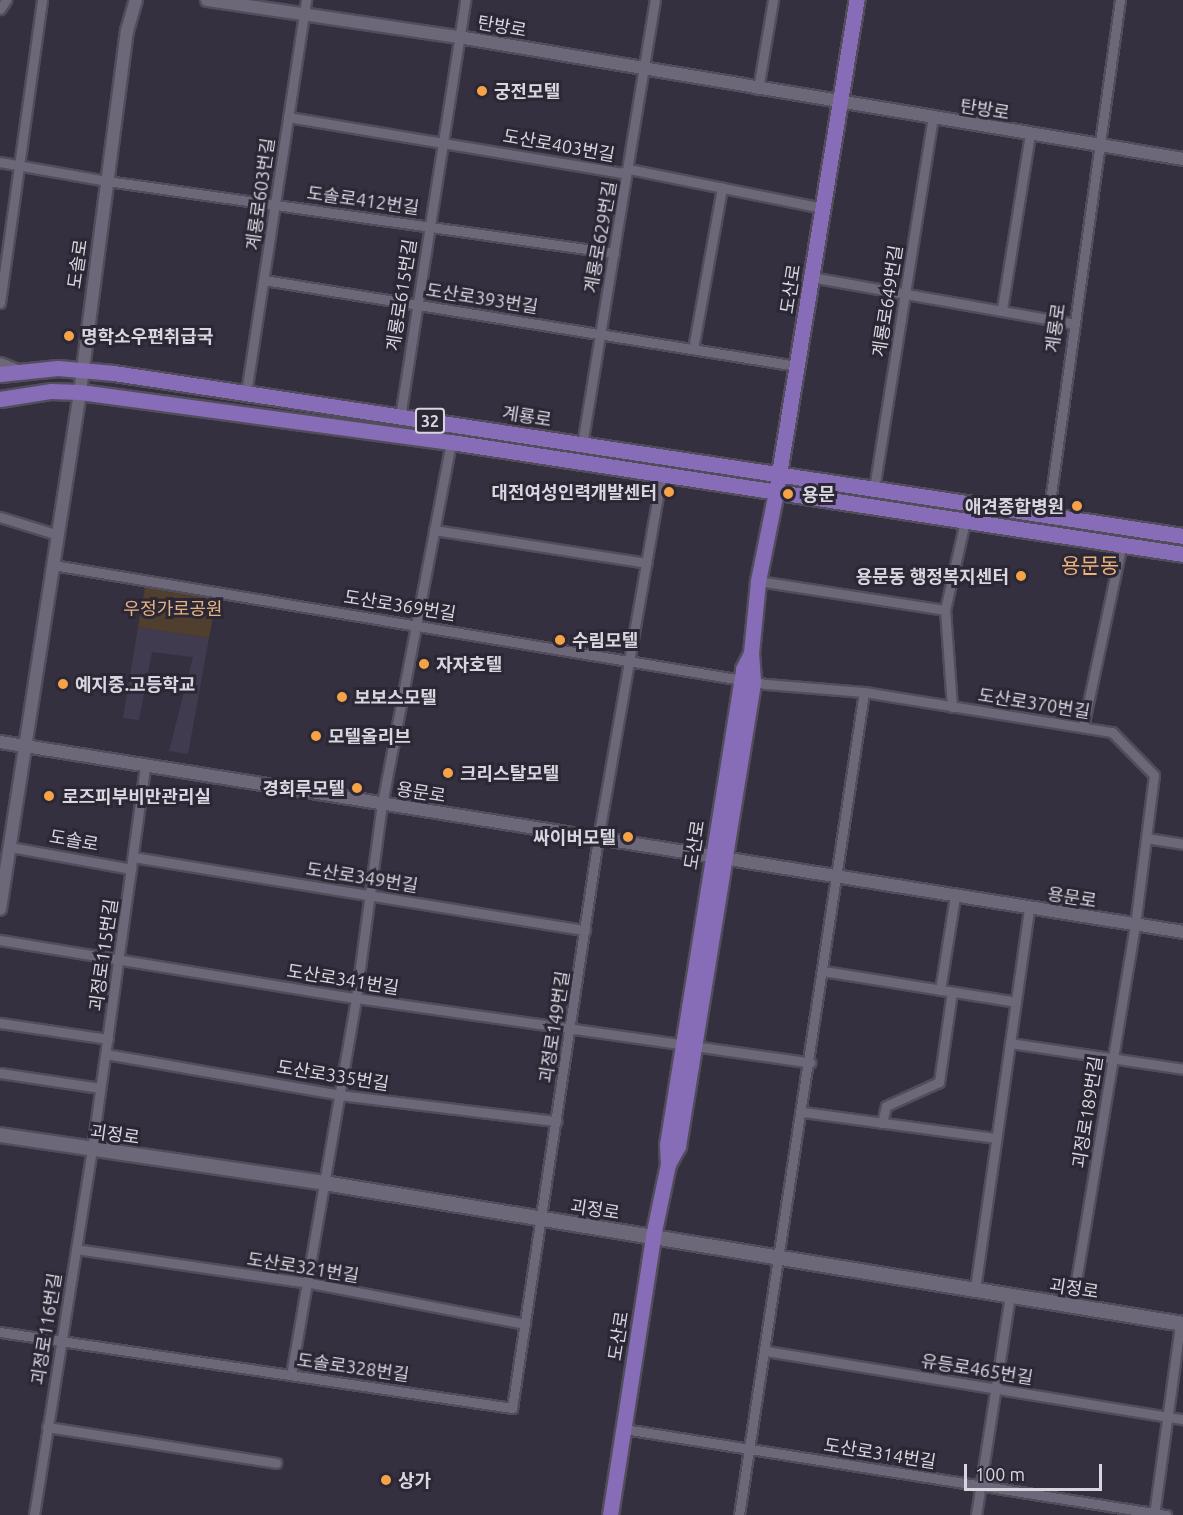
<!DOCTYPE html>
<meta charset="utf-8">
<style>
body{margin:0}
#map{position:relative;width:1183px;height:1515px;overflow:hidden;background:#353040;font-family:Ubuntu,"Noto Sans KR",sans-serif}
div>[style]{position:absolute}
.built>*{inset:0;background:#413b50}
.green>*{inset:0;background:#503f2f}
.roads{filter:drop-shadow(2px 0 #514d5a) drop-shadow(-2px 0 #514d5a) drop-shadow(0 2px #514d5a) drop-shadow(0 -2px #514d5a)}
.minor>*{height:9px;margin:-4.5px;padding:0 4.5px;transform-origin:4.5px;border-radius:4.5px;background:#6d6879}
.tertiary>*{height:12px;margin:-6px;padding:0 6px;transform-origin:6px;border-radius:6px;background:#6d6879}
.secondary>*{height:14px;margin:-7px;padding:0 7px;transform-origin:7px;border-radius:7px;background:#6d6879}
.primary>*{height:15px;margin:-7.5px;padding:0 7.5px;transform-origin:7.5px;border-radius:7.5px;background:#876db8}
.dots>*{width:16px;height:16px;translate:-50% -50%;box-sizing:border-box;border:3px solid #2b2735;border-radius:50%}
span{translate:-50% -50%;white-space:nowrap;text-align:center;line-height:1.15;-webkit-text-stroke:6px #2b2735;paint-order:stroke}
.shield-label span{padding:2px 4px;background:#2b2735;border:2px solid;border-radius:4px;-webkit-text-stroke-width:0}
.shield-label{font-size:16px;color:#d8d6df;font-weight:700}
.street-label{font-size:18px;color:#d8d6df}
.poi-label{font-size:18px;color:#d8d6df;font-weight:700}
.left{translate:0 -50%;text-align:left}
.right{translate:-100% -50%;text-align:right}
.park-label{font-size:18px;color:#e6b483}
.quarter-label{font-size:21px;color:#ecb279}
.scale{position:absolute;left:964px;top:1464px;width:138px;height:27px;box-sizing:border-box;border:3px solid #d8d6df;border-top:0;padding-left:8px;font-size:18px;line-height:21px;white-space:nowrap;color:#d8d6df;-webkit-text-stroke:4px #2b2735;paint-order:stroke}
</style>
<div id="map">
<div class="built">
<div style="clip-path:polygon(138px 627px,209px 638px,188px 754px,169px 751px,193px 657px,152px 652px,139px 720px,123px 718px)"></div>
</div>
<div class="green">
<div style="clip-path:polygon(155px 581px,209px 590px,217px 597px,209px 638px,138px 627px,145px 588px)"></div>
</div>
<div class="roads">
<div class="minor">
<div style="left:0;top:9px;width:11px;rotate:-56deg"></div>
<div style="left:758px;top:89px;width:90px;rotate:-80.4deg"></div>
<div style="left:288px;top:117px;width:339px;rotate:9.5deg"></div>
<div style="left:622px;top:173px;width:8px;rotate:-30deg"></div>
<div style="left:629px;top:169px;width:198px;rotate:11.4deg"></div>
<div style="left:0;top:162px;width:109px;rotate:10.1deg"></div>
<div style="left:107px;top:181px;width:512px;rotate:8.08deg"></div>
<div style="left:811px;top:277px;width:268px;rotate:10.1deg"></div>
<div style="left:264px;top:280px;width:540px;rotate:9.17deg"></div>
<div style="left:0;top:303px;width:306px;rotate:-82.1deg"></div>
<div style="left:1002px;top:309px;width:177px;rotate:-80.9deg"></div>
<div style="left:693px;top:349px;width:164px;rotate:-79.8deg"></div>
<div style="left:0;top:362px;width:22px;rotate:22deg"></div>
<div style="left:246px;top:393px;width:398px;rotate:-81.3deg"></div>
<div style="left:400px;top:417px;width:422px;rotate:-81.1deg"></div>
<div style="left:582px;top:445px;width:451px;rotate:-80.7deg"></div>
<div style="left:874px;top:489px;width:376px;rotate:-81deg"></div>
<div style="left:1048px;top:516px;width:521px;rotate:-82.06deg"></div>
<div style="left:0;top:517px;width:61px;rotate:17.2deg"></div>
<div style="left:434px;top:530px;width:215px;rotate:8.8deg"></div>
<div style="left:53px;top:565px;width:723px;rotate:9.48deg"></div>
<div style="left:766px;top:684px;width:98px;rotate:4.7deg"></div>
<div style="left:864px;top:692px;width:251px;rotate:9.2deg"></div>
<div style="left:1112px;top:732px;width:60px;rotate:45.7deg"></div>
<div style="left:1154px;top:775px;width:151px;rotate:97.2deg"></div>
<div style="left:1135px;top:925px;width:385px;rotate:99.4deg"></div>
<div style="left:758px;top:581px;width:189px;rotate:8.8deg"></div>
<div style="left:952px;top:707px;width:97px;rotate:-94.1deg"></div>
<div style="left:945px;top:610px;width:91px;rotate:-77.3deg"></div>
<div style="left:1083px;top:727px;width:187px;rotate:-78deg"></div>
<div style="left:1146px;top:838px;width:37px;rotate:9deg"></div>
<div style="left:10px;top:847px;width:123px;rotate:10.3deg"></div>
<div style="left:133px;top:857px;width:458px;rotate:9.2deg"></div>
<div style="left:0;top:940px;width:361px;rotate:9.3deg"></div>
<div style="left:356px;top:998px;width:459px;rotate:8.1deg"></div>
<div style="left:823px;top:971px;width:195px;rotate:9.1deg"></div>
<div style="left:940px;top:990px;width:95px;rotate:-80.9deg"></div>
<div style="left:0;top:1023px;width:109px;rotate:8.4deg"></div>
<div style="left:1010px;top:1043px;width:175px;rotate:8.5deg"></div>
<div style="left:106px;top:1054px;width:238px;rotate:9.9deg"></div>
<div style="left:340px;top:1095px;width:218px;rotate:6.9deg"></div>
<div style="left:0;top:1073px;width:101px;rotate:8.5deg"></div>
<div style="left:803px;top:1112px;width:195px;rotate:7.7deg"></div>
<div style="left:882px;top:1123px;width:17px;rotate:-77deg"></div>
<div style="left:886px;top:1106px;width:58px;rotate:-24.4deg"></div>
<div style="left:939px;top:1082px;width:91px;rotate:-81.8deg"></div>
<div style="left:76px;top:1249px;width:236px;rotate:8.3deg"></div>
<div style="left:310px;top:1283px;width:219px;rotate:10.8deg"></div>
<div style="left:975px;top:1289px;width:385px;rotate:-81.9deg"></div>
<div style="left:0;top:1332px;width:518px;rotate:8.44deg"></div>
<div style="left:512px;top:1408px;width:575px;rotate:-81.41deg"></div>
<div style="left:598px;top:839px;width:372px;rotate:-80.1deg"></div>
<div style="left:766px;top:1351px;width:423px;rotate:9.3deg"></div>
<div style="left:291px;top:1375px;width:383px;rotate:-80.2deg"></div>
<div style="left:356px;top:998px;width:196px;rotate:-82.4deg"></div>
<div style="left:382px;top:804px;width:369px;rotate:-79.2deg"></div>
<div style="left:47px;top:1427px;width:232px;rotate:8.9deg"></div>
<div style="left:624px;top:1429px;width:549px;rotate:9.02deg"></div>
<div style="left:34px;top:1515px;width:371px;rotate:-81deg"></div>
<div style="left:92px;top:1149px;width:388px;rotate:-82.1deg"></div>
<div style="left:739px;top:1515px;width:832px;rotate:-81.36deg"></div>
<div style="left:976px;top:1515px;width:222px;rotate:-81.2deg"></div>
<div style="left:1154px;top:1515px;width:193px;rotate:-82.2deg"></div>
</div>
<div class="tertiary">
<div style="left:207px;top:0;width:255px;rotate:8.4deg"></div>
<div style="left:459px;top:37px;width:734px;rotate:9.56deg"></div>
<div style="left:0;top:742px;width:1198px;rotate:9.12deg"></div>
<div style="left:0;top:909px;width:523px;rotate:-81.2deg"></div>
<div style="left:80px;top:392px;width:364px;rotate:-82.6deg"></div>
<div style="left:127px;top:31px;width:32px;rotate:-74deg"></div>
</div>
<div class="secondary">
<div style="left:0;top:1135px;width:328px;rotate:8.4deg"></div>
<div style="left:324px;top:1183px;width:870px;rotate:9.32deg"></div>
</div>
<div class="primary">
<div style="left:0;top:374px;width:58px;rotate:-5.9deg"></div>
<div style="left:58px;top:368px;width:56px;rotate:5.1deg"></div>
<div style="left:114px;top:373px;width:1081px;rotate:8.67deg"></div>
<div style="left:0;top:399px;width:52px;rotate:-8.9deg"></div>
<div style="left:51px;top:391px;width:29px;rotate:2deg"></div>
<div style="left:80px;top:392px;width:374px;rotate:7.7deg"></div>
<div style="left:451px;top:442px;width:741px;rotate:8.7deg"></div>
<div style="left:668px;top:1164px;width:19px;rotate:-93deg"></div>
<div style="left:667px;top:1145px;width:482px;rotate:-80.9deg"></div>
<div style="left:743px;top:669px;width:18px;rotate:-63deg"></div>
<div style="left:610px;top:1515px;width:282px;rotate:-81.2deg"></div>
<div style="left:653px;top:1236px;width:74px;rotate:-78.2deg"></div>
<div style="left:668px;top:1164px;width:21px;rotate:-61deg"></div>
<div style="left:678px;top:1146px;width:471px;rotate:-80.8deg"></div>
<div style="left:753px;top:681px;width:28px;rotate:-94deg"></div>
<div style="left:751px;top:653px;width:72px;rotate:-84.4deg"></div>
<div style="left:758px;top:581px;width:91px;rotate:-78.6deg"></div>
<div style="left:776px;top:492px;width:499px;rotate:-80.7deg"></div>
</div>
</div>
<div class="dots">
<div style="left:482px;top:91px;background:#f6a246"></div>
<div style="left:69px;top:336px;background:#f6a246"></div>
<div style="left:669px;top:492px;background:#f6a246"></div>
<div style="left:788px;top:494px;background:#f6a246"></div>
<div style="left:1077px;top:506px;background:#f6a246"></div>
<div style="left:1021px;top:576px;background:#f6a246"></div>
<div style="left:560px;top:640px;background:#f6a246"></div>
<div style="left:424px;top:664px;background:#f6a246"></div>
<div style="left:63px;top:684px;background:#f6a246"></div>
<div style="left:342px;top:697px;background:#f6a246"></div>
<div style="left:316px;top:736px;background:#f6a246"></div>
<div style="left:448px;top:773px;background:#f6a246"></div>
<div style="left:357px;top:788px;background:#f6a246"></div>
<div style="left:49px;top:796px;background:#f6a246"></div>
<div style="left:628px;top:837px;background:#f6a246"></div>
<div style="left:386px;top:1480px;background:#f6a246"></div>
</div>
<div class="shield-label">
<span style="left:430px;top:421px">32</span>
</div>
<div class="street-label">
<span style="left:502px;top:26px;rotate:10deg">탄방로</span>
<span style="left:985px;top:109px;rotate:9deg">탄방로</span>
<span style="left:559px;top:145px;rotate:10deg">도산로403번길</span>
<span style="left:260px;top:194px;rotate:-82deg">계룡로603번길</span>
<span style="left:363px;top:200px;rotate:8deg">도솔로412번길</span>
<span style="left:600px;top:237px;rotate:-80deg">계룡로629번길</span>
<span style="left:77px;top:264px;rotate:-82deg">도솔로</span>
<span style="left:790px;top:289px;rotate:-81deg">도산로</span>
<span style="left:401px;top:295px;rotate:-81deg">계룡로615번길</span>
<span style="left:482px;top:298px;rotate:9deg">도산로393번길</span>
<span style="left:887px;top:301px;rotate:-81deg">계룡로649번길</span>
<span style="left:1055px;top:328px;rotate:-82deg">계룡로</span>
<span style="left:527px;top:416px;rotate:9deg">계룡로</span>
<span style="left:400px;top:605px;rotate:9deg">도산로369번길</span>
<span style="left:1034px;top:703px;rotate:9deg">도산로370번길</span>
<span style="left:421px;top:792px;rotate:9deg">용문로</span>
<span style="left:74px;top:840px;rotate:10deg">도솔로</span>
<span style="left:694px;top:845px;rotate:-81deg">도산로</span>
<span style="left:362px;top:877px;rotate:9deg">도산로349번길</span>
<span style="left:1072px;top:897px;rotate:9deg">용문로</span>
<span style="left:103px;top:955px;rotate:-82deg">괴정로115번길</span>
<span style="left:343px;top:979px;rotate:9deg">도산로341번길</span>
<span style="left:554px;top:1027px;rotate:-81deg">괴정로149번길</span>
<span style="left:333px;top:1075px;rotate:9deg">도산로335번길</span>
<span style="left:1087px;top:1112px;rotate:-81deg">괴정로189번길</span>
<span style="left:115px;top:1134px;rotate:8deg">괴정로</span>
<span style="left:595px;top:1209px;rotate:9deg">괴정로</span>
<span style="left:303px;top:1267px;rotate:9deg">도산로321번길</span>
<span style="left:1074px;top:1288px;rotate:9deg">괴정로</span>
<span style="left:46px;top:1329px;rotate:-81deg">괴정로116번길</span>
<span style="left:618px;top:1336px;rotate:-81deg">도산로</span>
<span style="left:353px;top:1367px;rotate:8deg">도솔로328번길</span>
<span style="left:977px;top:1369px;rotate:9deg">유등로465번길</span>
<span style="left:880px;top:1453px;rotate:9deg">도산로314번길</span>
</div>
<div class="poi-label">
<span class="left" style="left:494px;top:91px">궁전모텔</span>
<span class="left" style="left:81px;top:336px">명학소우편취급국</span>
<span class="right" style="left:657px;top:492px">대전여성인력개발센터</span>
<span class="left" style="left:802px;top:494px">용문</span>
<span class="right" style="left:1064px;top:506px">애견종합병원</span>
<span class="right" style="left:1009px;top:576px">용문동 행정복지센터</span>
<span class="left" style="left:572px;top:640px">수림모텔</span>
<span class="left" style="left:436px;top:664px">자자호텔</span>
<span class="left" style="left:75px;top:684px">예지중.고등학교</span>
<span class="left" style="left:354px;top:697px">보보스모텔</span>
<span class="left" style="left:328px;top:736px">모텔올리브</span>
<span class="left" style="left:460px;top:773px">크리스탈모텔</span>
<span class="right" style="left:345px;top:788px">경회루모텔</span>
<span class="left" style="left:62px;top:796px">로즈피부비만관리실</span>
<span class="right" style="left:616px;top:837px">싸이버모텔</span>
<span class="left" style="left:398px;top:1480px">상가</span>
</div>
<div class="park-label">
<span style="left:173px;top:608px">우정가로공원</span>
</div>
<div class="quarter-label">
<span style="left:1090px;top:565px">용문동</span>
</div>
<div class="scale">100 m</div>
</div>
